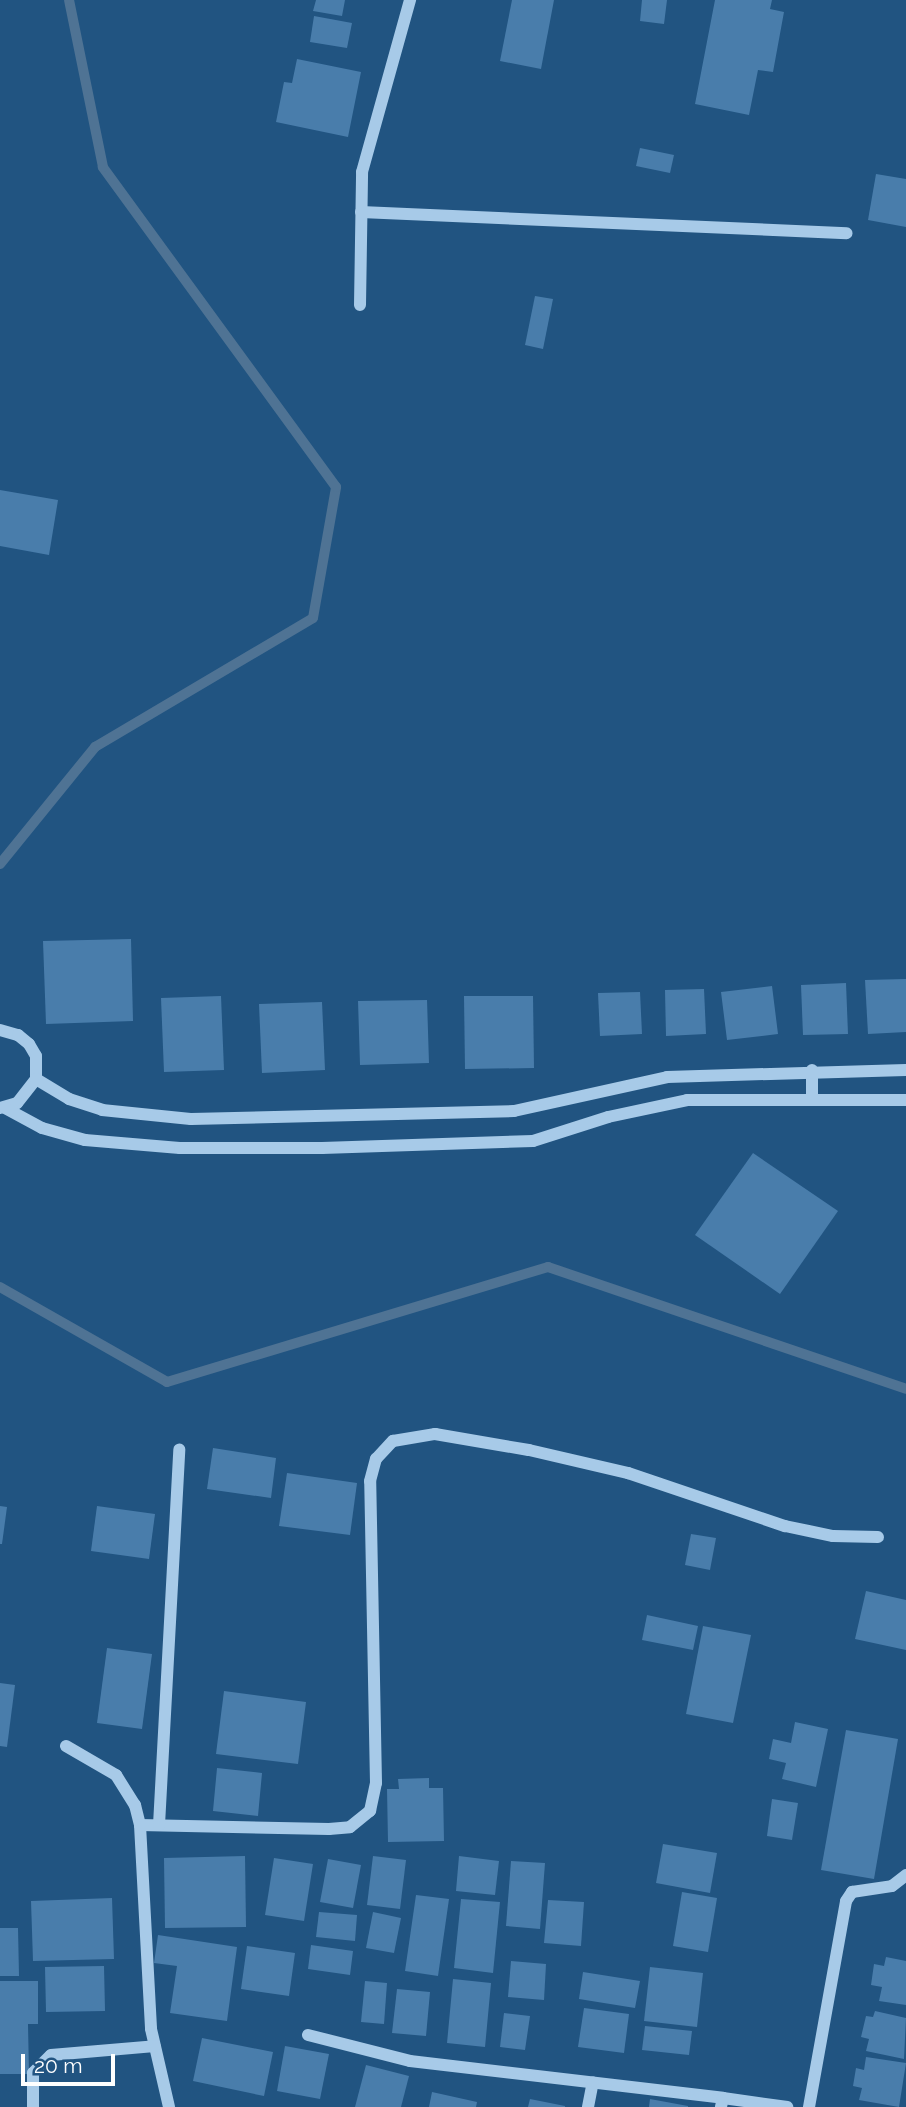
<!DOCTYPE html>
<style>
body{margin:0}
#map{position:relative;width:906px;height:2107px;overflow:hidden;background:#215481;font-family:Raleway,sans-serif}
div>[style]{position:absolute}
.stream>*{height:10px;margin:-5px;padding:0 5px;transform-origin:5px;border-radius:5px;background:#4f7394}
.building>*{inset:0;background:#497dab}
.minor>*{height:12px;margin:-6px;padding:0 6px;transform-origin:6px;border-radius:6px;background:#a7cae8}
span{translate:-50% -50%;white-space:nowrap;text-align:center;line-height:1.15;-webkit-text-stroke:5px #215481;paint-order:stroke}
.scale{position:absolute;left:21px;top:2054px;width:94px;height:32px;box-sizing:border-box;border:4px solid #fff;border-top:0;padding-left:9px;font-size:21px;line-height:24px;white-space:nowrap;color:#fff;-webkit-text-stroke:5px #215481;paint-order:stroke}
</style>
<div id="map">
<div class="stream">
<div style="left:0;top:864px;width:151px;rotate:-50.9deg"></div>
<div style="left:95px;top:747px;width:253px;rotate:-30.6deg"></div>
<div style="left:313px;top:618px;width:133px;rotate:-80deg"></div>
<div style="left:336px;top:487px;width:396px;rotate:-126.1deg"></div>
<div style="left:103px;top:167px;width:170px;rotate:-101.5deg"></div>
<div style="left:0;top:1287px;width:192px;rotate:29.6deg"></div>
<div style="left:167px;top:1382px;width:398px;rotate:-16.8deg"></div>
<div style="left:548px;top:1267px;width:378px;rotate:18.8deg"></div>
</div>
<div class="building">
<div style="clip-path:polygon(316px 0,345px 0,342px 16px,313px 11px)"></div>
<div style="clip-path:polygon(512px 0,554px 0,541px 69px,500px 61px)"></div>
<div style="clip-path:polygon(642px 0,667px 0,664px 24px,640px 21px)"></div>
<div style="clip-path:polygon(715px 0,772px 0,770px 9px,784px 12px,773px 72px,758px 70px,749px 115px,695px 104px)"></div>
<div style="clip-path:polygon(314px 16px,352px 23px,347px 48px,310px 42px)"></div>
<div style="clip-path:polygon(297px 59px,361px 72px,348px 137px,276px 122px,284px 82px,292px 83px)"></div>
<div style="clip-path:polygon(640px 148px,674px 155px,670px 173px,636px 166px)"></div>
<div style="clip-path:polygon(876px 174px,906px 179px,906px 227px,868px 220px)"></div>
<div style="clip-path:polygon(535px 296px,553px 299px,543px 349px,525px 345px)"></div>
<div style="clip-path:polygon(0 490px,58px 500px,49px 555px,0 546px)"></div>
<div style="clip-path:polygon(131px 939px,133px 1021px,46px 1024px,43px 941px)"></div>
<div style="clip-path:polygon(906px 979px,906px 1032px,868px 1034px,865px 980px)"></div>
<div style="clip-path:polygon(846px 983px,848px 1034px,803px 1035px,801px 985px)"></div>
<div style="clip-path:polygon(772px 986px,778px 1034px,727px 1040px,721px 992px)"></div>
<div style="clip-path:polygon(704px 989px,706px 1034px,666px 1036px,665px 990px)"></div>
<div style="clip-path:polygon(640px 992px,642px 1034px,600px 1036px,598px 993px)"></div>
<div style="clip-path:polygon(221px 996px,224px 1070px,164px 1072px,161px 998px)"></div>
<div style="clip-path:polygon(464px 996px,533px 996px,534px 1068px,465px 1069px)"></div>
<div style="clip-path:polygon(427px 1000px,429px 1063px,360px 1065px,358px 1001px)"></div>
<div style="clip-path:polygon(322px 1002px,325px 1070px,262px 1073px,259px 1004px)"></div>
<div style="clip-path:polygon(753px 1153px,838px 1211px,780px 1294px,695px 1235px)"></div>
<div style="clip-path:polygon(213px 1448px,276px 1458px,271px 1498px,207px 1489px)"></div>
<div style="clip-path:polygon(287px 1473px,357px 1483px,350px 1535px,279px 1526px)"></div>
<div style="clip-path:polygon(0 1506px,7px 1507px,2px 1544px,0 1544px)"></div>
<div style="clip-path:polygon(97px 1506px,155px 1514px,149px 1559px,91px 1551px)"></div>
<div style="clip-path:polygon(691px 1534px,716px 1538px,710px 1570px,685px 1565px)"></div>
<div style="clip-path:polygon(866px 1591px,906px 1600px,906px 1650px,855px 1639px)"></div>
<div style="clip-path:polygon(647px 1615px,698px 1626px,693px 1650px,642px 1640px)"></div>
<div style="clip-path:polygon(703px 1626px,751px 1635px,733px 1723px,686px 1714px)"></div>
<div style="clip-path:polygon(107px 1648px,152px 1654px,142px 1729px,97px 1723px)"></div>
<div style="clip-path:polygon(0 1683px,15px 1685px,7px 1747px,0 1746px)"></div>
<div style="clip-path:polygon(224px 1691px,306px 1702px,298px 1764px,216px 1754px)"></div>
<div style="clip-path:polygon(795px 1722px,828px 1729px,816px 1787px,782px 1779px,786px 1763px,769px 1759px,773px 1739px,791px 1743px)"></div>
<div style="clip-path:polygon(846px 1730px,898px 1739px,874px 1879px,821px 1870px)"></div>
<div style="clip-path:polygon(217px 1768px,262px 1773px,258px 1816px,213px 1811px)"></div>
<div style="clip-path:polygon(429px 1778px,429px 1788px,443px 1788px,444px 1841px,388px 1842px,387px 1789px,399px 1789px,398px 1779px)"></div>
<div style="clip-path:polygon(772px 1799px,798px 1803px,792px 1840px,767px 1836px)"></div>
<div style="clip-path:polygon(663px 1844px,717px 1853px,710px 1893px,656px 1883px)"></div>
<div style="clip-path:polygon(245px 1856px,246px 1927px,165px 1928px,164px 1858px)"></div>
<div style="clip-path:polygon(373px 1856px,406px 1860px,400px 1909px,367px 1905px)"></div>
<div style="clip-path:polygon(459px 1856px,499px 1861px,495px 1895px,456px 1891px)"></div>
<div style="clip-path:polygon(274px 1858px,313px 1864px,304px 1921px,265px 1915px)"></div>
<div style="clip-path:polygon(328px 1859px,361px 1865px,353px 1908px,320px 1902px)"></div>
<div style="clip-path:polygon(511px 1861px,545px 1863px,540px 1929px,506px 1926px)"></div>
<div style="clip-path:polygon(682px 1892px,717px 1898px,708px 1952px,673px 1946px)"></div>
<div style="clip-path:polygon(416px 1895px,449px 1899px,438px 1976px,405px 1971px)"></div>
<div style="clip-path:polygon(112px 1898px,114px 1959px,33px 1961px,31px 1901px)"></div>
<div style="clip-path:polygon(461px 1899px,500px 1902px,493px 1973px,454px 1968px)"></div>
<div style="clip-path:polygon(548px 1900px,584px 1902px,581px 1946px,544px 1943px)"></div>
<div style="clip-path:polygon(319px 1912px,357px 1915px,355px 1941px,316px 1937px)"></div>
<div style="clip-path:polygon(373px 1912px,401px 1918px,394px 1953px,366px 1948px)"></div>
<div style="clip-path:polygon(0 1928px,18px 1928px,19px 1976px,0 1976px)"></div>
<div style="clip-path:polygon(158px 1935px,237px 1947px,227px 2021px,170px 2013px,177px 1966px,154px 1963px)"></div>
<div style="clip-path:polygon(311px 1945px,353px 1951px,350px 1975px,308px 1969px)"></div>
<div style="clip-path:polygon(247px 1946px,295px 1953px,289px 1996px,241px 1989px)"></div>
<div style="clip-path:polygon(886px 1957px,906px 1961px,906px 2005px,879px 2001px,882px 1987px,871px 1985px,874px 1964px,884px 1966px)"></div>
<div style="clip-path:polygon(511px 1961px,546px 1964px,544px 2000px,508px 1997px)"></div>
<div style="clip-path:polygon(104px 1966px,105px 2011px,46px 2012px,45px 1967px)"></div>
<div style="clip-path:polygon(650px 1967px,703px 1973px,697px 2027px,644px 2021px)"></div>
<div style="clip-path:polygon(583px 1972px,640px 1981px,635px 2008px,579px 1999px)"></div>
<div style="clip-path:polygon(453px 1979px,491px 1983px,485px 2047px,447px 2043px)"></div>
<div style="clip-path:polygon(0 1981px,38px 1981px,38px 2024px,28px 2024px,29px 2074px,0 2074px)"></div>
<div style="clip-path:polygon(365px 1981px,387px 1983px,384px 2024px,361px 2022px)"></div>
<div style="clip-path:polygon(397px 1989px,430px 1992px,426px 2036px,392px 2033px)"></div>
<div style="clip-path:polygon(584px 2008px,629px 2014px,624px 2053px,578px 2047px)"></div>
<div style="clip-path:polygon(875px 2011px,906px 2018px,904px 2059px,866px 2051px,869px 2039px,861px 2037px,866px 2016px,873px 2017px)"></div>
<div style="clip-path:polygon(504px 2013px,530px 2016px,525px 2050px,500px 2047px)"></div>
<div style="clip-path:polygon(645px 2026px,692px 2031px,689px 2055px,642px 2050px)"></div>
<div style="clip-path:polygon(202px 2038px,273px 2052px,264px 2096px,193px 2081px)"></div>
<div style="clip-path:polygon(285px 2046px,329px 2054px,320px 2099px,277px 2091px)"></div>
<div style="clip-path:polygon(866px 2057px,906px 2063px,899px 2107px,859px 2100px,862px 2088px,853px 2086px,856px 2068px,864px 2070px)"></div>
<div style="clip-path:polygon(366px 2065px,409px 2076px,401px 2107px,355px 2107px)"></div>
<div style="clip-path:polygon(432px 2092px,477px 2102px,476px 2107px,429px 2107px)"></div>
<div style="clip-path:polygon(530px 2099px,565px 2106px,565px 2107px,528px 2107px)"></div>
<div style="clip-path:polygon(650px 2099px,688px 2106px,688px 2107px,649px 2107px)"></div>
</div>
<div class="minor">
<div style="left:361px;top:212px;width:486px;rotate:2.5deg"></div>
<div style="left:360px;top:305px;width:133px;rotate:-89.1deg"></div>
<div style="left:362px;top:172px;width:179px;rotate:-74.4deg"></div>
<div style="left:0;top:1030px;width:19px;rotate:16deg"></div>
<div style="left:18px;top:1035px;width:14px;rotate:39deg"></div>
<div style="left:29px;top:1044px;width:14px;rotate:60deg"></div>
<div style="left:36px;top:1056px;width:23px;rotate:90deg"></div>
<div style="left:36px;top:1079px;width:31px;rotate:128deg"></div>
<div style="left:17px;top:1103px;width:18px;rotate:164deg"></div>
<div style="left:812px;top:1070px;width:29px;rotate:90deg"></div>
<div style="left:36px;top:1079px;width:39px;rotate:31deg"></div>
<div style="left:69px;top:1099px;width:35px;rotate:18deg"></div>
<div style="left:102px;top:1110px;width:89px;rotate:5.8deg"></div>
<div style="left:191px;top:1119px;width:323px;rotate:-1.4deg"></div>
<div style="left:514px;top:1111px;width:157px;rotate:-12.5deg"></div>
<div style="left:667px;top:1077px;width:239px;rotate:-1.7deg"></div>
<div style="left:5px;top:1108px;width:42px;rotate:28.4deg"></div>
<div style="left:42px;top:1128px;width:45px;rotate:15.6deg"></div>
<div style="left:85px;top:1140px;width:95px;rotate:4.8deg"></div>
<div style="left:180px;top:1148px;width:142px"></div>
<div style="left:322px;top:1148px;width:211px;rotate:-1.9deg"></div>
<div style="left:533px;top:1141px;width:79px;rotate:-17.7deg"></div>
<div style="left:608px;top:1117px;width:81px;rotate:-12.1deg"></div>
<div style="left:687px;top:1100px;width:219px"></div>
<div style="left:66px;top:1746px;width:58px;rotate:30.1deg"></div>
<div style="left:116px;top:1775px;width:36px;rotate:58deg"></div>
<div style="left:135px;top:1805px;width:21px;rotate:76deg"></div>
<div style="left:140px;top:1825px;width:204px;rotate:86.9deg"></div>
<div style="left:151px;top:2029px;width:80px;rotate:77deg"></div>
<div style="left:140px;top:1825px;width:189px;rotate:1.2deg"></div>
<div style="left:329px;top:1829px;width:21px;rotate:-5deg"></div>
<div style="left:350px;top:1827px;width:26px;rotate:-39deg"></div>
<div style="left:370px;top:1811px;width:29px;rotate:-78deg"></div>
<div style="left:376px;top:1783px;width:302px;rotate:-91.1deg"></div>
<div style="left:370px;top:1481px;width:23px;rotate:-75deg"></div>
<div style="left:376px;top:1459px;width:25px;rotate:-47deg"></div>
<div style="left:393px;top:1441px;width:43px;rotate:-9.5deg"></div>
<div style="left:435px;top:1434px;width:95px;rotate:9.7deg"></div>
<div style="left:529px;top:1450px;width:102px;rotate:13.1deg"></div>
<div style="left:628px;top:1473px;width:166px;rotate:18.7deg"></div>
<div style="left:785px;top:1526px;width:49px;rotate:11.8deg"></div>
<div style="left:833px;top:1536px;width:45px;rotate:1.3deg"></div>
<div style="left:159px;top:1825px;width:376px;rotate:-86.9deg"></div>
<div style="left:308px;top:2035px;width:105px;rotate:14.3deg"></div>
<div style="left:410px;top:2061px;width:315px;rotate:6.7deg"></div>
<div style="left:723px;top:2098px;width:9px;rotate:103deg"></div>
<div style="left:723px;top:2098px;width:65px;rotate:8deg"></div>
<div style="left:33px;top:2107px;width:34px;rotate:-90deg"></div>
<div style="left:33px;top:2073px;width:25px;rotate:-45deg"></div>
<div style="left:51px;top:2055px;width:104px;rotate:-4.9deg"></div>
<div style="left:588px;top:2107px;width:25px;rotate:-79deg"></div>
<div style="left:809px;top:2107px;width:209px;rotate:-79.8deg"></div>
<div style="left:846px;top:1901px;width:11px;rotate:-56deg"></div>
<div style="left:852px;top:1892px;width:40px;rotate:-8.5deg"></div>
<div style="left:892px;top:1886px;width:18px;rotate:-38deg"></div>
</div>
<div class="scale">20 m</div>
</div>
